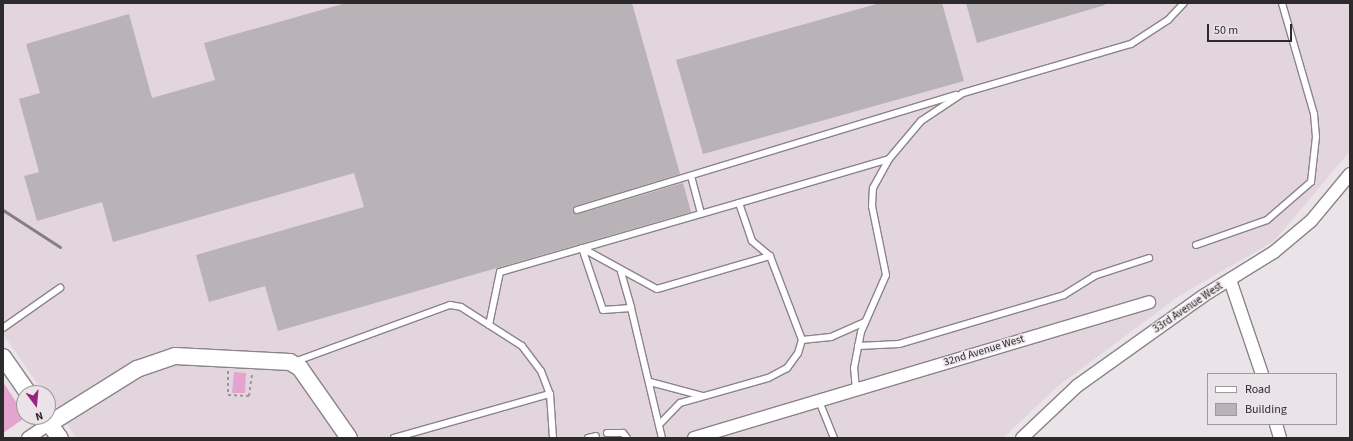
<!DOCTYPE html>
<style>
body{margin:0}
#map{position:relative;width:1353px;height:441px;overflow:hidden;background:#eae3e7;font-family:"Source Sans 3",sans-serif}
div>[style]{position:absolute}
.built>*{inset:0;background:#e3d5de}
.green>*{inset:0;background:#e3a5cf}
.building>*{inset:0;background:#b9b2b7}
.path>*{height:2px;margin-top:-1px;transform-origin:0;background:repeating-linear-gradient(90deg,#9b9699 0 3px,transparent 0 6px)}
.roads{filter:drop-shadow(1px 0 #8a8488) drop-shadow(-1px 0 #8a8488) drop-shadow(0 1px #8a8488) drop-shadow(0 -1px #8a8488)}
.service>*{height:6px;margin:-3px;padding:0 3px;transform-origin:3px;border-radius:3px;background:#fff}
.minor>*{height:12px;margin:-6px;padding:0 6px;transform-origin:6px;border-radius:6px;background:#fff}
.tertiary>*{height:16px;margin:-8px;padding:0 8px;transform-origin:8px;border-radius:8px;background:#fff}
.rail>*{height:3px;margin:-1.5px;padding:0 1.5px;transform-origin:1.5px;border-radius:1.5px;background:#847f82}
span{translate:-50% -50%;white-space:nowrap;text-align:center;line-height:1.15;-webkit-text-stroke:3px #eae3e7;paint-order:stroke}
.street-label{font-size:11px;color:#2d2a2c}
.frame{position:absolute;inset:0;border:4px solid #2d2a2c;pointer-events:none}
.legend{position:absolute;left:1207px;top:373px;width:130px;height:52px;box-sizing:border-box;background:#eae3e7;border:1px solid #9e999c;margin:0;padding:5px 7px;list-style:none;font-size:12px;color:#2d2a2c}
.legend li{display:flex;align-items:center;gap:8px;height:20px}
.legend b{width:20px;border:1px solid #9e999c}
.north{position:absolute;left:16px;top:385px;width:40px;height:40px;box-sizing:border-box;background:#eae3e7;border:1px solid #9e999c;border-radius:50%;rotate:164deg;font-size:11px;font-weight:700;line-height:16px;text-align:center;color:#2d2a2c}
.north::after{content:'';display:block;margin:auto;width:14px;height:18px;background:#99237e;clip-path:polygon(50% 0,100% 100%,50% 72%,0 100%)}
.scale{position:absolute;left:1207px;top:24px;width:85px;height:18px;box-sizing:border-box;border:2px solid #2d2a2c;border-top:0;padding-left:5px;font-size:12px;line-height:14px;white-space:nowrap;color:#2d2a2c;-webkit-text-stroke:3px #eae3e7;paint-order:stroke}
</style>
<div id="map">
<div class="built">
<div style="clip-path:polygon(3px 3px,1350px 3px,1350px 151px,1274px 241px,1179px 296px,1058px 386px,1003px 438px,76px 438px,48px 393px,44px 393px,3px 334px)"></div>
</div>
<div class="green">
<div style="clip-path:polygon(234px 372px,246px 373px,245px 393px,232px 393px)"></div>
<div style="clip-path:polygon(3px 382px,26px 417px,3px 433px)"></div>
</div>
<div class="building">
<div style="clip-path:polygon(346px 3px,632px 3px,680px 174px,576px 206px,573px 211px,578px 214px,683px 183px,691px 212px,278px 331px,265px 286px,209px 302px,196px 255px,364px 207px,354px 173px,113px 242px,102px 202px,37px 221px,24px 176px,39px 172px,19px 99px,40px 93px,26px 44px,129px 14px,152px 98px,215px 80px,204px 43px)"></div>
<div style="clip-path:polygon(880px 3px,942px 3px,964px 81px,703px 154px,676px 60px)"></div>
<div style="clip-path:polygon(966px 3px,1104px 3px,1105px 5px,977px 43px)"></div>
</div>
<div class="path">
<div style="left:228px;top:371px;width:24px;rotate:90deg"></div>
<div style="left:228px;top:395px;width:21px;rotate:3deg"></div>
<div style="left:249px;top:396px;width:22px;rotate:-82deg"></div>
</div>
<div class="roads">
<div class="service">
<div style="left:691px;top:176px;width:39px;rotate:75deg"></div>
<div style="left:739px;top:203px;width:156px;rotate:-16.3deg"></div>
<div style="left:577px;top:210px;width:396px;rotate:-16.9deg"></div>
<div style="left:1196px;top:245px;width:75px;rotate:-19.4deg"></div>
<div style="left:1267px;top:220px;width:58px;rotate:-40.8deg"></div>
<div style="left:1311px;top:182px;width:45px;rotate:-83.7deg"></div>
<div style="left:1316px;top:137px;width:23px;rotate:-95deg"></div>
<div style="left:1314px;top:114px;width:116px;rotate:-106.1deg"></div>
<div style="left:582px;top:248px;width:65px;rotate:71.3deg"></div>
<div style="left:603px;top:310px;width:28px;rotate:-4deg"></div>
<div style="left:631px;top:308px;width:134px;rotate:76.6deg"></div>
<div style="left:582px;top:248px;width:85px;rotate:28.7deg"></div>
<div style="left:657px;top:289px;width:118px;rotate:-16.3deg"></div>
<div style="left:621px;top:272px;width:37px;rotate:74deg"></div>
<div style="left:489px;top:325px;width:54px;rotate:-78.3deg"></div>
<div style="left:500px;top:272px;width:249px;rotate:-16.1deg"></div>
<div style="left:739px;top:203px;width:40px;rotate:71.1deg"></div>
<div style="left:752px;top:241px;width:23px;rotate:40deg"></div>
<div style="left:770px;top:256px;width:90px;rotate:69.1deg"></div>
<div style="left:802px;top:340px;width:14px;rotate:107deg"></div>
<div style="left:798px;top:353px;width:19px;rotate:126deg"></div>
<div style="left:787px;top:368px;width:21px;rotate:152deg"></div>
<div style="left:768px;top:378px;width:91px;rotate:164.1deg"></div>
<div style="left:680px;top:403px;width:28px;rotate:134deg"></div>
<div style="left:3px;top:328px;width:70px;rotate:-35.1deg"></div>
<div style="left:802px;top:340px;width:29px;rotate:-6deg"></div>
<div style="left:831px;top:337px;width:37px;rotate:-24deg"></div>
<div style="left:858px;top:346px;width:41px;rotate:-2.8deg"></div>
<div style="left:899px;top:344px;width:172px;rotate:-16.5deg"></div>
<div style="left:1064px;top:295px;width:36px;rotate:-32deg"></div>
<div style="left:1094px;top:276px;width:58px;rotate:-18.1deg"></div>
<div style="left:294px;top:362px;width:166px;rotate:-20.1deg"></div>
<div style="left:450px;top:305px;width:11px;rotate:10deg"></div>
<div style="left:461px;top:307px;width:72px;rotate:32.6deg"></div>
<div style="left:522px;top:346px;width:31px;rotate:53deg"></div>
<div style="left:541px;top:371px;width:25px;rotate:69deg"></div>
<div style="left:550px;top:394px;width:44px;rotate:86.1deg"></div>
<div style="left:650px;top:382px;width:55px;rotate:14.8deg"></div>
<div style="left:856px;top:390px;width:22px;rotate:-95deg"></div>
<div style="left:854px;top:368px;width:37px;rotate:-79deg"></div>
<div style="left:861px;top:332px;width:62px;rotate:-66.3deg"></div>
<div style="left:886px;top:275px;width:70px;rotate:-101.5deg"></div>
<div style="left:872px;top:206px;width:18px;rotate:-87deg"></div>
<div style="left:873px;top:188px;width:33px;rotate:-61deg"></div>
<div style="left:889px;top:159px;width:50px;rotate:-49.9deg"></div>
<div style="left:921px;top:121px;width:50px;rotate:-33.7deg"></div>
<div style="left:963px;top:93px;width:175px;rotate:-16.3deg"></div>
<div style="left:1131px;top:44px;width:44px;rotate:-33deg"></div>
<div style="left:1168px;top:20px;width:23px;rotate:-47deg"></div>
<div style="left:819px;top:401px;width:40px;rotate:68deg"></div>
<div style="left:607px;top:433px;width:16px"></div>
<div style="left:623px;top:433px;width:6px;rotate:51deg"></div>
<div style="left:394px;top:438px;width:162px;rotate:-15.8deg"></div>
<div style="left:588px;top:438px;width:8px;rotate:-14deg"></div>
</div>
<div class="minor">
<div style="left:1230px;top:280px;width:99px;rotate:71.2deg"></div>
<div style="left:1276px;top:424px;width:15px;rotate:74deg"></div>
<div style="left:28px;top:438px;width:25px;rotate:-34deg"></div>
<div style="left:694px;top:438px;width:475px;rotate:-16.6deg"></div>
<div style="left:1022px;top:438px;width:76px;rotate:-43.4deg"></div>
<div style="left:1077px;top:386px;width:155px;rotate:-35.5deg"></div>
<div style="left:1203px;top:296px;width:84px;rotate:-31.8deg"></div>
<div style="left:1274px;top:252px;width:48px;rotate:-40deg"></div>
<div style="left:1311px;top:221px;width:61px;rotate:-50.3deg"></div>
</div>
<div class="tertiary">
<div style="left:3px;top:357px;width:44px;rotate:55.2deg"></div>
<div style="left:44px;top:417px;width:26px;rotate:53deg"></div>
<div style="left:49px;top:424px;width:104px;rotate:-32deg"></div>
<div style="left:137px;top:369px;width:40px;rotate:-18.9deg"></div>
<div style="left:175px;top:356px;width:115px;rotate:3deg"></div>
<div style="left:290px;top:362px;width:12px;rotate:31deg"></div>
<div style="left:300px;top:368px;width:85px;rotate:55deg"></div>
</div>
</div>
<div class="rail">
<div style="left:3px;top:210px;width:68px;rotate:33deg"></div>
</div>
<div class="street-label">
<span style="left:1188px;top:308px;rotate:-34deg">33rd Avenue West</span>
<span style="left:984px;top:351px;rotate:-17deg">32nd Avenue West</span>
</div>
<div class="frame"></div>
<ul class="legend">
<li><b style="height:5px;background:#fff"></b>Road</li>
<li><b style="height:11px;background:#b9b2b7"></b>Building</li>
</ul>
<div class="north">N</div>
<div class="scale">50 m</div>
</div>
